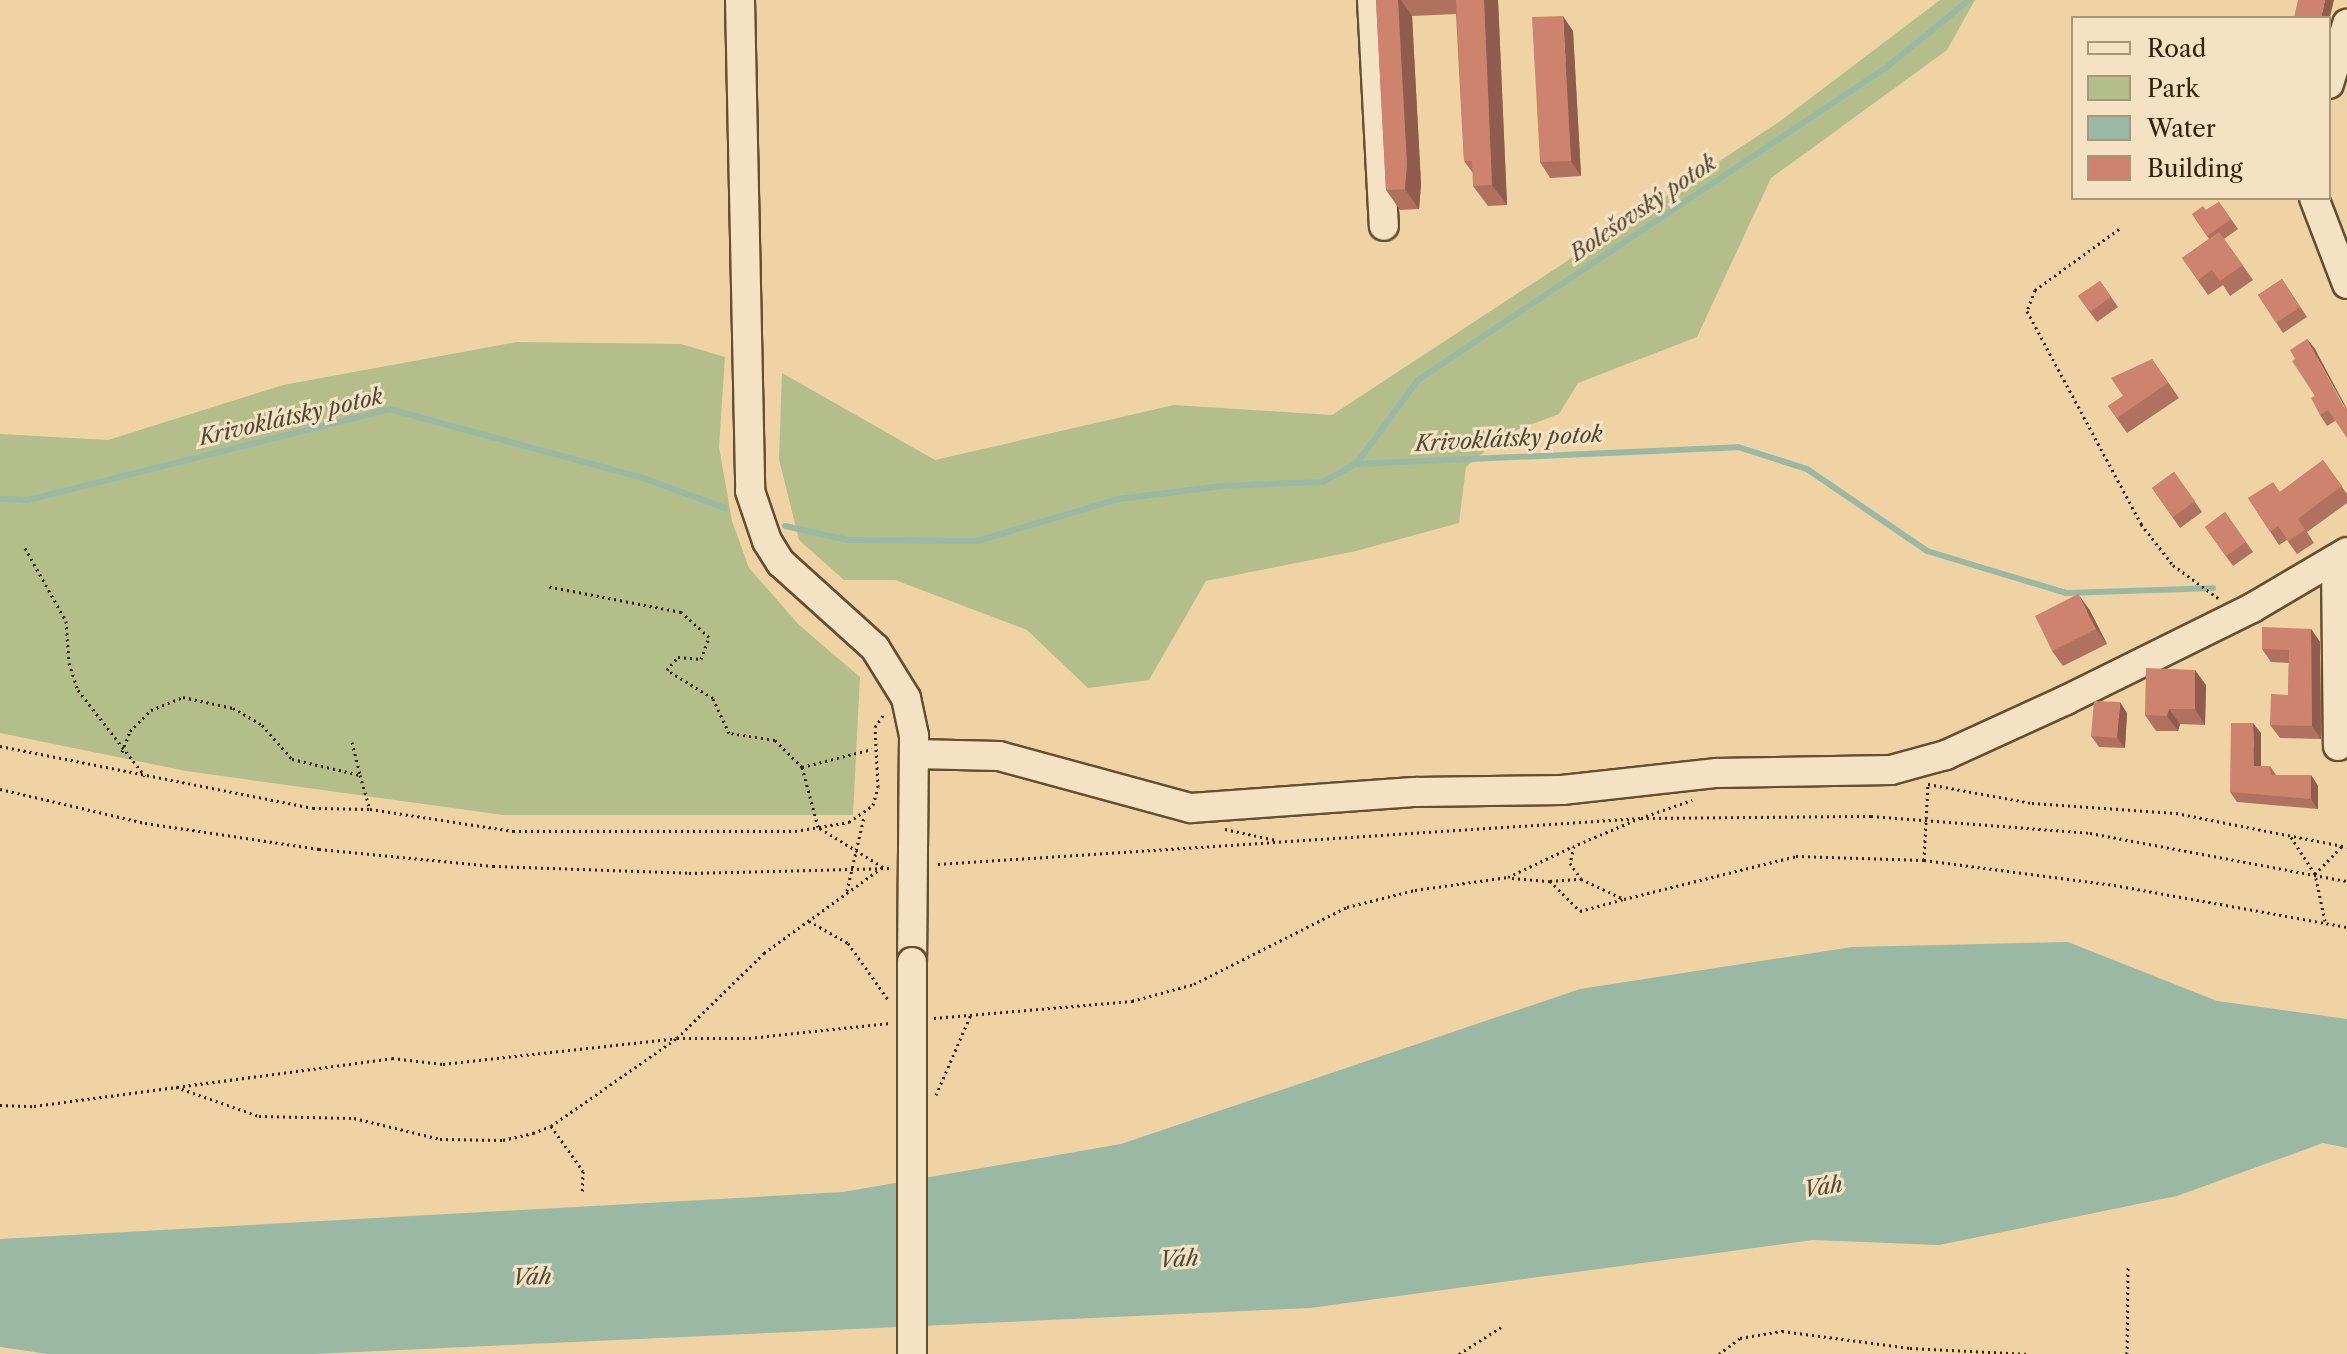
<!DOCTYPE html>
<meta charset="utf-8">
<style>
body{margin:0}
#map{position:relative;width:2347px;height:1354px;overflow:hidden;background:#f0d3a5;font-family:"Libre Caslon Text",serif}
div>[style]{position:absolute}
.green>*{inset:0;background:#b4be8b}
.water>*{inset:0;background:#9bb8a4}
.stream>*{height:6px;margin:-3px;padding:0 3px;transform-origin:3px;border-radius:3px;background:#9bb8a4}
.path>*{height:3px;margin-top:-1.5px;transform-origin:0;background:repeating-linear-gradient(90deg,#37230d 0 2px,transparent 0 6px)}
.roads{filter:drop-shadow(2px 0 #654f33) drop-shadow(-2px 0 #654f33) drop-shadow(0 2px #654f33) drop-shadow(0 -2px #654f33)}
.minor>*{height:28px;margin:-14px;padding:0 14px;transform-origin:14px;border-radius:14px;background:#f5e2c4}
.bridges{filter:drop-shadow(2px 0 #654f33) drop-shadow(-2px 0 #654f33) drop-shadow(0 2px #654f33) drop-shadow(0 -2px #654f33)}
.minor-bridge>*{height:28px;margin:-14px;padding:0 14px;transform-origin:14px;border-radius:14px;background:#f5e2c4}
.wall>*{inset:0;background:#b1715f}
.shaded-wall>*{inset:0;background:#905c4d}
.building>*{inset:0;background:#ce836e}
span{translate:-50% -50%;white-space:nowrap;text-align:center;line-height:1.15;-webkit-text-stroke:6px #f5e2c4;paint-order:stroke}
.water-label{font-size:22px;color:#504833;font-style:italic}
.legend{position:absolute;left:2071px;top:16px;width:260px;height:184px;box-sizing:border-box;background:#f5e2c4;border:2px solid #a9967b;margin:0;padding:10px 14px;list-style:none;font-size:24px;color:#37230d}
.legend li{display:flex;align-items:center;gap:16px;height:40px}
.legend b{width:40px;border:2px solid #a9967b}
</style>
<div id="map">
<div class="green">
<div style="clip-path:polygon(1940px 0,1975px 0,1947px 50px,1771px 178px,1697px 337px,1578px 383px,1559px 414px,1504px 435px,1466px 467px,1459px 523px,1356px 551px,1206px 581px,1149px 680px,1088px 688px,1027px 630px,895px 580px,844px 580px,799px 540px,779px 459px,782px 373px,935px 460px,1174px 405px,1332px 415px,1779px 122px)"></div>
<div style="clip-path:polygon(517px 342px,681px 344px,725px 357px,719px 447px,732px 521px,749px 568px,799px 625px,860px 677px,853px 815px,503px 815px,186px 771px,0 733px,0 434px,108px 440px,283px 385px)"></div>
</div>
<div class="water">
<div style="clip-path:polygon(2068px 942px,2217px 1001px,2347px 1019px,2347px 1148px,2323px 1143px,2177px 1196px,1939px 1245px,1813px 1240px,1310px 1308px,313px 1354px,48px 1354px,0 1347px,0 1239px,843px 1192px,1121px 1144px,1580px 989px,1852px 947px)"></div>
</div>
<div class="stream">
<div style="left:1356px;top:464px;width:104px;rotate:-53.6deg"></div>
<div style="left:1418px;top:380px;width:564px;rotate:-33.72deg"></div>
<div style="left:1887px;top:67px;width:106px;rotate:-39.3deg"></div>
<div style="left:0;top:499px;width:28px;rotate:2deg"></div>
<div style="left:28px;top:500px;width:372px;rotate:-14.1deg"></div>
<div style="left:389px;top:409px;width:263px;rotate:15.2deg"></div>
<div style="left:643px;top:478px;width:87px;rotate:20.1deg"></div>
<div style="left:785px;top:526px;width:65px;rotate:12.5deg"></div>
<div style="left:848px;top:540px;width:129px;rotate:0.4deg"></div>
<div style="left:977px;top:541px;width:148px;rotate:-16.5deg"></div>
<div style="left:1119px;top:499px;width:104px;rotate:-7.2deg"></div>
<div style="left:1222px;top:486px;width:100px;rotate:-2.3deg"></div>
<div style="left:1322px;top:482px;width:38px;rotate:-28deg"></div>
<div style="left:1356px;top:464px;width:382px;rotate:-2.5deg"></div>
<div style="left:1738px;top:447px;width:72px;rotate:17.7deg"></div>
<div style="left:1807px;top:469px;width:145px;rotate:34.3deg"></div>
<div style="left:1927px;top:551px;width:145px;rotate:16.8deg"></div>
<div style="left:2066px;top:593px;width:147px;rotate:-1.9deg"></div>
</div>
<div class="path">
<div style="left:2119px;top:229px;width:104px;rotate:144deg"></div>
<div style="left:2035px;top:290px;width:22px;rotate:111deg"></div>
<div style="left:2027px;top:311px;width:242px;rotate:61.8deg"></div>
<div style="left:2141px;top:524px;width:52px;rotate:52deg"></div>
<div style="left:2173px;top:565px;width:56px;rotate:36.3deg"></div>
<div style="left:25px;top:548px;width:84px;rotate:60.7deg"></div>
<div style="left:66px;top:621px;width:42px;rotate:85.9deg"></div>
<div style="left:69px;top:663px;width:28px;rotate:72deg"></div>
<div style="left:78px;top:690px;width:109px;rotate:52.1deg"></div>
<div style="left:352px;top:742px;width:34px;rotate:76deg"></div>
<div style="left:0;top:746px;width:319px;rotate:11.2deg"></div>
<div style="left:313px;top:808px;width:57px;rotate:1deg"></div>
<div style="left:370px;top:809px;width:145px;rotate:8.7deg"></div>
<div style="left:513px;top:831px;width:282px"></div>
<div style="left:795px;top:831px;width:55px;rotate:-9.5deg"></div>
<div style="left:849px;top:822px;width:29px;rotate:-35deg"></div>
<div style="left:873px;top:805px;width:19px;rotate:-74deg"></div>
<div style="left:878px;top:787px;width:60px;rotate:-92.9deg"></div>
<div style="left:875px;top:727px;width:16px;rotate:-55deg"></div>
<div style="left:122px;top:752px;width:22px;rotate:-69deg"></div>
<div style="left:130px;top:731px;width:30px;rotate:-45deg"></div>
<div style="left:151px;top:710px;width:35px;rotate:-22deg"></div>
<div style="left:183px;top:697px;width:51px;rotate:12.4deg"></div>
<div style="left:233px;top:708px;width:34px;rotate:30deg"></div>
<div style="left:262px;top:725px;width:45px;rotate:48.6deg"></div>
<div style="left:292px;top:759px;width:70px;rotate:13.2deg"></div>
<div style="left:360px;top:775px;width:35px;rotate:74deg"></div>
<div style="left:802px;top:767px;width:72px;rotate:-14.4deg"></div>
<div style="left:1928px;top:784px;width:106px;rotate:10.4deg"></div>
<div style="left:2032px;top:803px;width:144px;rotate:4deg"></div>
<div style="left:2176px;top:813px;width:174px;rotate:11.2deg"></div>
<div style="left:0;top:789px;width:149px;rotate:13.2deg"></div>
<div style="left:145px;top:823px;width:176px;rotate:8.5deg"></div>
<div style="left:319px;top:849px;width:175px;rotate:5.6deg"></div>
<div style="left:493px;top:866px;width:196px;rotate:2deg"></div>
<div style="left:689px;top:873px;width:202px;rotate:-1.4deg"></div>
<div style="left:1646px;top:816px;width:49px;rotate:-19.2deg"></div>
<div style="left:1635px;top:820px;width:66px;rotate:156.9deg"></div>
<div style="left:1574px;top:846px;width:17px;rotate:103deg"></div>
<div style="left:1570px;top:863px;width:19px;rotate:55deg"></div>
<div style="left:1581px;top:879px;width:47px;rotate:24.9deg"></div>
<div style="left:1624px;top:899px;width:177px;rotate:-14deg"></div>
<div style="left:1796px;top:856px;width:128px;rotate:1.8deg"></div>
<div style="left:1924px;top:860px;width:192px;rotate:7.5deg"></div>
<div style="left:2114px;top:885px;width:237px;rotate:10.2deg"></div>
<div style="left:1225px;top:829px;width:52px;rotate:12.2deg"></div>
<div style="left:2291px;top:837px;width:44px;rotate:57deg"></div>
<div style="left:1924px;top:860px;width:76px;rotate:-87deg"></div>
<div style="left:938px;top:864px;width:705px;rotate:-3.74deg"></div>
<div style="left:1641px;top:818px;width:230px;rotate:-0.5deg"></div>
<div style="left:1871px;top:816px;width:220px;rotate:4.4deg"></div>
<div style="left:2090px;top:833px;width:261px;rotate:10.6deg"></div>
<div style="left:1512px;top:878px;width:38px;rotate:5deg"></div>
<div style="left:1550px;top:881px;width:42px;rotate:45deg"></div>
<div style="left:1580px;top:911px;width:46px;rotate:-15.3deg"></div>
<div style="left:1550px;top:881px;width:31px;rotate:-4deg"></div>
<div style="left:847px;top:891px;width:76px;rotate:-77.1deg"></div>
<div style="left:809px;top:921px;width:45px;rotate:29.4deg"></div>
<div style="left:848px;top:943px;width:71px;rotate:54.7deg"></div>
<div style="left:2325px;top:921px;width:48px;rotate:-102deg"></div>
<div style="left:2315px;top:874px;width:39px;rotate:-46deg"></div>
<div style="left:934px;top:1018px;width:199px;rotate:-4.9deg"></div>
<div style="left:1132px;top:1001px;width:64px;rotate:-15.3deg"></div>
<div style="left:1194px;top:984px;width:171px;rotate:-26.7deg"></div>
<div style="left:1347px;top:907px;width:70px;rotate:-14deg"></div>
<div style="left:1415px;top:890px;width:94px;rotate:-8deg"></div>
<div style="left:1508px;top:877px;width:73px;rotate:-25.2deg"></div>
<div style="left:176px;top:1087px;width:88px;rotate:19.3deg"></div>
<div style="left:259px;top:1116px;width:95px;rotate:1.2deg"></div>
<div style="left:354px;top:1118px;width:89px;rotate:13.7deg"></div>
<div style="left:440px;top:1139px;width:63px;rotate:0.9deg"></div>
<div style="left:503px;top:1140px;width:31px;rotate:-13deg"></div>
<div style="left:533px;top:1133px;width:19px;rotate:-21deg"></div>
<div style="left:551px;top:1126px;width:154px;rotate:-34.9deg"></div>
<div style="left:677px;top:1038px;width:122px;rotate:-44.3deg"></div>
<div style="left:764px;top:953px;width:147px;rotate:-35.9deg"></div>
<div style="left:883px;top:867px;width:76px;rotate:-148.4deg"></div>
<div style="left:818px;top:827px;width:62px;rotate:-104.9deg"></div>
<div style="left:802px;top:767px;width:38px;rotate:-135deg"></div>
<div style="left:775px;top:740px;width:47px;rotate:-171.3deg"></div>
<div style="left:729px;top:733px;width:38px;rotate:-115deg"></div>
<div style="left:713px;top:698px;width:54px;rotate:-148.7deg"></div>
<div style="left:667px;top:670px;width:17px;rotate:-50deg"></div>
<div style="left:678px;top:657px;width:23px;rotate:5deg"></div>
<div style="left:701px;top:659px;width:23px;rotate:-70deg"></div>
<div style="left:709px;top:637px;width:38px;rotate:-138deg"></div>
<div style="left:681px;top:612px;width:137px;rotate:-169.1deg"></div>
<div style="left:936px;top:1095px;width:88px;rotate:-66.6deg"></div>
<div style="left:0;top:1105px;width:34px;rotate:2deg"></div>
<div style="left:34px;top:1106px;width:361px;rotate:-7.6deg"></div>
<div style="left:392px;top:1058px;width:51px;rotate:6.7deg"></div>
<div style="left:443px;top:1064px;width:235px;rotate:-6.3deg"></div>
<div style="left:677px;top:1038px;width:72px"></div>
<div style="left:749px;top:1038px;width:142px;rotate:-6.1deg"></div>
<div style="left:551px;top:1126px;width:55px;rotate:54.6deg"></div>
<div style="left:583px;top:1171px;width:23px;rotate:92deg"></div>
<div style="left:1459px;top:1354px;width:50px;rotate:-32.7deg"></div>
<div style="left:1719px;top:1354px;width:26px;rotate:-37deg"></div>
<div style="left:1740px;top:1338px;width:43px;rotate:-9.5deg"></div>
<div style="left:1782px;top:1331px;width:129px;rotate:7.6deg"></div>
<div style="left:1910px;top:1348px;width:119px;rotate:2.9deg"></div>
<div style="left:2127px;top:1354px;width:87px;rotate:-89.3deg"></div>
</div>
<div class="roads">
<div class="minor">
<div style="left:740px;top:0;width:491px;rotate:88.8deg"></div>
<div style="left:750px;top:491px;width:53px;rotate:71.2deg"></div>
<div style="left:767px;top:541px;width:26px;rotate:58deg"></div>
<div style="left:781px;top:563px;width:127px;rotate:42.1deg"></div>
<div style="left:875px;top:648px;width:59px;rotate:58.2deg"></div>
<div style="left:906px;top:698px;width:39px;rotate:78deg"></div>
<div style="left:914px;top:736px;width:226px;rotate:90.5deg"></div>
<div style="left:1372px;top:0;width:226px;rotate:87deg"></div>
<div style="left:2329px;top:84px;width:63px;rotate:-73.3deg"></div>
<div style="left:2314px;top:198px;width:92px;rotate:69deg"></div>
<div style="left:2336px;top:562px;width:184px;rotate:89.4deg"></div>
<div style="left:915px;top:754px;width:84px;rotate:1.4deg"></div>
<div style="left:999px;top:756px;width:199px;rotate:15.2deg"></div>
<div style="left:1191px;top:808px;width:226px;rotate:-4.1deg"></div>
<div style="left:1416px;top:792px;width:146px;rotate:-0.8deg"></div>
<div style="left:1562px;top:790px;width:156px;rotate:-6.3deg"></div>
<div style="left:1717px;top:773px;width:174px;rotate:-1deg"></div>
<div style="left:1891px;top:770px;width:57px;rotate:-15.3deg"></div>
<div style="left:1946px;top:755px;width:132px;rotate:-24.6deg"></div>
<div style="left:2066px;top:700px;width:208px;rotate:-26.3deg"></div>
<div style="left:2252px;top:608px;width:110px;rotate:-30.5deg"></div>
</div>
</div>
<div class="bridges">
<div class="minor-bridge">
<div style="left:912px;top:962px;width:392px;rotate:90deg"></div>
</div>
</div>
<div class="wall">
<div style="clip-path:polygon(1376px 0,1498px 0,1507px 205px,1488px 206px,1473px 186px,1473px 173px,1464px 161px,1456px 14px,1412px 16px,1421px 184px,1419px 209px,1400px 210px,1386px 190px)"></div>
<div style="clip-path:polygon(1573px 31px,1581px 176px,1550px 178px,1540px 162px)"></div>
<div style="clip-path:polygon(2219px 202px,2238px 229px,2224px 239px,2253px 280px,2230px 296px,2223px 285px,2208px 295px,2182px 258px,2209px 239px,2192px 214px,2206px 210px)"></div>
<div style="clip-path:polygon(2282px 279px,2307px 317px,2283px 333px,2258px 295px)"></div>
<div style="clip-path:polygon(2100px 281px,2118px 307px,2097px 322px,2078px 296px)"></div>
<div style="clip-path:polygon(2307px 339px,2315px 349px,2335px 421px,2327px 426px,2320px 415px,2315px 396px,2295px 359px)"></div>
<div style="clip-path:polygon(2152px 359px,2179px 398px,2127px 433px,2108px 406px,2123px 396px)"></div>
<div style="clip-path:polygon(2323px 460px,2347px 494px,2347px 503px,2307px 532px,2314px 543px,2297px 554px,2287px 540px,2279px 545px,2248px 498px,2280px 492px)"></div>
<div style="clip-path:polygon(2174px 472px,2202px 512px,2180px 528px,2152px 488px)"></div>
<div style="clip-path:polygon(2225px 512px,2253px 552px,2233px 566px,2205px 527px)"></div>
<div style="clip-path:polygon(2089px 609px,2107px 644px,2063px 666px,2052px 651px)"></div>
<div style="clip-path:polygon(2311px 629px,2320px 642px,2321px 739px,2280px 738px,2270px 725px,2288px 695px,2289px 663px,2271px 662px,2262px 649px)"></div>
<div style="clip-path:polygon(2206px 685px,2205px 725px,2180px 724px,2178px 731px,2156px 731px,2145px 715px)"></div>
<div style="clip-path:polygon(2127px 713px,2125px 748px,2099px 747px,2091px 736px)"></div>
<div style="clip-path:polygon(2261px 733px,2261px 766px,2270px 766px,2276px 775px,2311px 775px,2318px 786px,2318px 809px,2237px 802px,2230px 792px)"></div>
</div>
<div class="shaded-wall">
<div style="clip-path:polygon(1398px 0,1401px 0,1412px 16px,1421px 184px,1419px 209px,1405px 189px)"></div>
<div style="clip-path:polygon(1484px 0,1498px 0,1507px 205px,1492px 185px)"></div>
<div style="clip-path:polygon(2325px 0,2334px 0,2329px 21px,2329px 18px,2321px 18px)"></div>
<div style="clip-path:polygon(1563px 16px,1573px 31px,1581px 176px,1571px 161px)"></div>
<div style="clip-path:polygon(2307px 339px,2315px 349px,2347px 409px,2347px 411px)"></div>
<div style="clip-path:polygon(2078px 594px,2089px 609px,2107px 644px,2096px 629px)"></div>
<div style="clip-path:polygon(2311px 629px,2320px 642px,2321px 739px,2312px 726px)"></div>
<div style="clip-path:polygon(2195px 670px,2206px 685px,2205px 725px,2195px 709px)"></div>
<div style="clip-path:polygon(2120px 702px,2127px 713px,2125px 748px,2117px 738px)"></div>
<div style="clip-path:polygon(2169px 709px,2180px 724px,2178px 731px,2167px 716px)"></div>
<div style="clip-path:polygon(2253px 723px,2261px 733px,2261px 776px,2254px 766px)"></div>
<div style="clip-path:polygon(2311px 775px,2318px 786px,2318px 809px,2311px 799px)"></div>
</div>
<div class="building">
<div style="clip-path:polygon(1376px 0,1398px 0,1407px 164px,1405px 189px,1386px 190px)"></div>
<div style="clip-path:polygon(1456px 0,1484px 0,1492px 185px,1473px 186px,1472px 161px,1464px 161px)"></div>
<div style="clip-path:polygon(2298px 0,2325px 0,2321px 18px,2294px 18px)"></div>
<div style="clip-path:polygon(1563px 16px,1571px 161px,1540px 162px,1532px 17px)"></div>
<div style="clip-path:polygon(2219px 202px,2231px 219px,2207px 236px,2192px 214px,2203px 206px,2206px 210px)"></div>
<div style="clip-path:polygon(2219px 232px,2243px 265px,2220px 281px,2212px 270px,2198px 280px,2182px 258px)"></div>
<div style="clip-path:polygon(2282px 279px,2300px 307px,2276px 323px,2258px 295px)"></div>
<div style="clip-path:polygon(2100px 281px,2111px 297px,2090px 312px,2078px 296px)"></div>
<div style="clip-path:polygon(2307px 339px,2345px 409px,2347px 408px,2347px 438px,2328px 410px,2320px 415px,2311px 398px,2315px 396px,2292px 361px,2295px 359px,2290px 350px)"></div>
<div style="clip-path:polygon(2152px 359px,2168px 383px,2117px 418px,2108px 406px,2123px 396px,2111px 378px)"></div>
<div style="clip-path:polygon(2323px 460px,2342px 486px,2298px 519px,2305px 530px,2288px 541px,2278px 526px,2270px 532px,2248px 498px,2273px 482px,2280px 492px)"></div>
<div style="clip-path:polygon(2174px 472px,2195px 501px,2173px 517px,2152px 488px)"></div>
<div style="clip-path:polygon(2225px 512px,2246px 542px,2226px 556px,2205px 527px)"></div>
<div style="clip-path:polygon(2078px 594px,2096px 629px,2052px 651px,2035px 616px)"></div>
<div style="clip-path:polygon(2262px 627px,2311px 629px,2312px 726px,2270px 725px,2271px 694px,2288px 695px,2289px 650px,2262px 649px)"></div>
<div style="clip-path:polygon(2146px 668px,2195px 670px,2195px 709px,2169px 709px,2167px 716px,2145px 715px)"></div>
<div style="clip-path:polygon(2094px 701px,2120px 702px,2117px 738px,2091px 736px)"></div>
<div style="clip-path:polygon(2231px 723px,2253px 723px,2254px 766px,2270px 766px,2271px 775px,2311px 775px,2311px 799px,2230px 792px)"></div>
</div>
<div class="water-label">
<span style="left:1643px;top:208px;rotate:-34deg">Bolešovský potok</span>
<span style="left:291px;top:417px;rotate:-13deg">Krivoklátsky potok</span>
<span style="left:1509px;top:439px;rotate:-3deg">Krivoklátsky potok</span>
<span style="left:1823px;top:1187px;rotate:-9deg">Váh</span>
<span style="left:1179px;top:1259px;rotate:-3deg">Váh</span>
<span style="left:532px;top:1277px;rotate:-1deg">Váh</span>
</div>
<ul class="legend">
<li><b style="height:10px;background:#f5e2c4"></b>Road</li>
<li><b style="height:22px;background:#b4be8b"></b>Park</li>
<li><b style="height:22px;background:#9bb8a4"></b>Water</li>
<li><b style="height:22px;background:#ce836e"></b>Building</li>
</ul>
</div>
